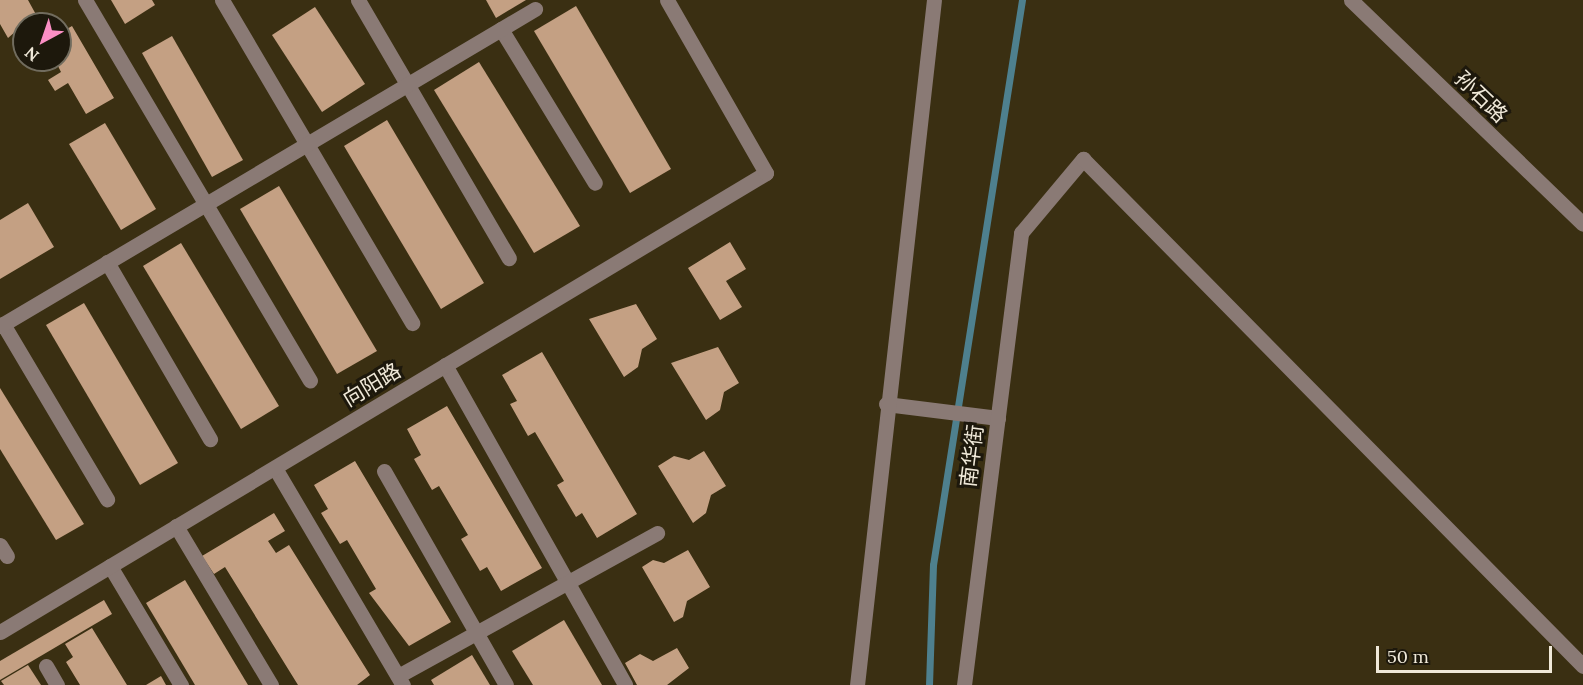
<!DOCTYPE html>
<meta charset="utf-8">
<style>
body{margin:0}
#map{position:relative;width:1583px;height:685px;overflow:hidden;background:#3a2f12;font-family:Lora,"Noto Sans SC",serif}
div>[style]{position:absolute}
.stream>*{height:7px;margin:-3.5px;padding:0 3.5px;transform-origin:3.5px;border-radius:3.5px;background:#4e808e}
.building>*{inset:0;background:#c4a083}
.minor>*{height:15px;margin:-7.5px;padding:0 7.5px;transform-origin:7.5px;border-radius:7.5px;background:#8a7a75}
span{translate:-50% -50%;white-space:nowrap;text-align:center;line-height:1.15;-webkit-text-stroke:6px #1d180c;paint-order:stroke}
.street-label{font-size:21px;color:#f0e9d9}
.north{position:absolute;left:12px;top:12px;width:60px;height:60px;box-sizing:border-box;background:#1d180c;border:2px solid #716c5e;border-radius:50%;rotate:220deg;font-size:16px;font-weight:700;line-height:24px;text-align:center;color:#f0e9d9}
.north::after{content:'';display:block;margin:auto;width:21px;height:27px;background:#fb8fc5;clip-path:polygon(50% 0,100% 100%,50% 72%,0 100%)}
.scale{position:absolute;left:1376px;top:646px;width:176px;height:27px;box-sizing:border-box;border:3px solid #f0e9d9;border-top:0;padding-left:8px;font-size:18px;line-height:21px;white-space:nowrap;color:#f0e9d9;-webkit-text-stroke:4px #1d180c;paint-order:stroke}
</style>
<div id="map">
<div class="stream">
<div style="left:929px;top:685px;width:120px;rotate:-88.1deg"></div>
<div style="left:933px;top:565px;width:572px;rotate:-81.05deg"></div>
</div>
<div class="building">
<div style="clip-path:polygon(0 0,28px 0,39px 20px,24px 24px,8px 38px,0 24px)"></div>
<div style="clip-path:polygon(111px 0,152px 0,155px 5px,125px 24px)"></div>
<div style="clip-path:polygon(486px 0,526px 0,496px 18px)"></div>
<div style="clip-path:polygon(576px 6px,671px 169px,630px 193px,534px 31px)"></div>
<div style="clip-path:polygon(315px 7px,365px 84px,322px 112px,272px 35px)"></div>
<div style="clip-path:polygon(72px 26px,114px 98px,86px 114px,68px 83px,55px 91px,48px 80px,61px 72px,55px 60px,60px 60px,60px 33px)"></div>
<div style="clip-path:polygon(172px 36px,243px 160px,212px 177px,142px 53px)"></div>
<div style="clip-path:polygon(479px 62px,580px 226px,534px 253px,434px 90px)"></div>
<div style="clip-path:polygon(387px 120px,484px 283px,441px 309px,344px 146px)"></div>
<div style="clip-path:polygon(105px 123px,156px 209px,121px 230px,69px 144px)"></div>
<div style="clip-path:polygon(279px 186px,377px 351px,337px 374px,240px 209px)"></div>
<div style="clip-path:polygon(28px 203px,54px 247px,0 279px,0 220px)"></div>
<div style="clip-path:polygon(730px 242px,746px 269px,726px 281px,742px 307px,720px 320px,688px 268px)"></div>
<div style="clip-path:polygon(181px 243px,279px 406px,241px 429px,143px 266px)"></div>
<div style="clip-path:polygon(84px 303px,178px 463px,140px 485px,46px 325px)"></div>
<div style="clip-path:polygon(636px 304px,657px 339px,642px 349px,638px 367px,624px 377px,589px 319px)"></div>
<div style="clip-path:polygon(718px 347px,739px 383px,724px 392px,720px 410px,706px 420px,671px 363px)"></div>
<div style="clip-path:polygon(542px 352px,637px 514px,597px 538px,582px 513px,576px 517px,557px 485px,564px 481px,535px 432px,528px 436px,510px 404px,517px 401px,502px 375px)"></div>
<div style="clip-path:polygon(0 388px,84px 524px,56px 540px,0 449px)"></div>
<div style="clip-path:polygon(447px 406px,542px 568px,501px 591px,487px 567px,480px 571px,461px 539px,468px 535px,439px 486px,432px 490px,414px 459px,421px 455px,407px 429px)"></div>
<div style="clip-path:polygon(704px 451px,726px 486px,711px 495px,706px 513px,693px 523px,658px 466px,674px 456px,689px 460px)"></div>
<div style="clip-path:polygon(355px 461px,451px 622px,409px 646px,369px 593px,376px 589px,347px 540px,340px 544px,321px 513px,328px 509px,314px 485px)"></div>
<div style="clip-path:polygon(274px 513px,285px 531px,268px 541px,276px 553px,289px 545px,370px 675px,357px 685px,298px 685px,225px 567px,214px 574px,202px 556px)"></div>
<div style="clip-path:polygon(688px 550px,710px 587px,687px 601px,683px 617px,674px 622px,642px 567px,653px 560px,664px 563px)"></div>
<div style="clip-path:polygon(185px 580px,248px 685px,195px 685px,146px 603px)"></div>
<div style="clip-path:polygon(104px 600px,112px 614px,0 680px,0 661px)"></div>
<div style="clip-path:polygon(564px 620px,602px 685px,533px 685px,512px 651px)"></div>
<div style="clip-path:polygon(92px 628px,127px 685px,80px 685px,66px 662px,73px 657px,65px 644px)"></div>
<div style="clip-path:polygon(677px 648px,689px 668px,667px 685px,637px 685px,625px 663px,640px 654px,653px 661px)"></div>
<div style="clip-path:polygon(472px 655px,490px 685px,434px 685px,431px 680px)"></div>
<div style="clip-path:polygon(28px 665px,41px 685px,4px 685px,1px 681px)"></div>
<div style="clip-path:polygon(161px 676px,166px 685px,146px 685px)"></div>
</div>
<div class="minor">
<div style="left:85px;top:0;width:442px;rotate:59.4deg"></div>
<div style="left:222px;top:0;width:375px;rotate:59.5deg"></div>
<div style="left:358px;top:0;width:299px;rotate:59.7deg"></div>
<div style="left:1351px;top:0;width:322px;rotate:44deg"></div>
<div style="left:501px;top:29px;width:180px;rotate:58.6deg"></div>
<div style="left:107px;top:262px;width:205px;rotate:59.8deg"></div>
<div style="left:3px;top:324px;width:204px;rotate:59.3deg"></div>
<div style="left:0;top:326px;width:622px;rotate:-30.65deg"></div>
<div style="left:445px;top:365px;width:367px;rotate:60.6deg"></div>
<div style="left:886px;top:404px;width:113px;rotate:7.1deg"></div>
<div style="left:275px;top:468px;width:252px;rotate:59.5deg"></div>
<div style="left:384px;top:471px;width:246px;rotate:60.3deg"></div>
<div style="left:176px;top:526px;width:185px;rotate:59.1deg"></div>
<div style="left:0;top:545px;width:13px;rotate:58deg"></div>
<div style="left:110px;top:566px;width:139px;rotate:59.2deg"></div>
<div style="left:0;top:632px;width:893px;rotate:-30.93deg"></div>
<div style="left:766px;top:173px;width:199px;rotate:-119.8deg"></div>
<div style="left:46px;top:666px;width:22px;rotate:60deg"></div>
<div style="left:398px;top:676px;width:296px;rotate:-28.9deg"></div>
<div style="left:857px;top:685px;width:689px;rotate:-83.59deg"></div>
<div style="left:964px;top:685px;width:456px;rotate:-82.8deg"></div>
<div style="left:1021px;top:233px;width:97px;rotate:-50deg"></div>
<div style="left:1083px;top:159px;width:712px;rotate:45.4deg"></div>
</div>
<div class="street-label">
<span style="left:1481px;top:97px;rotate:44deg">孙石路</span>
<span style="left:372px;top:385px;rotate:-31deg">向阳路</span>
<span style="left:972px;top:456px;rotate:-83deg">南华街</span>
</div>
<div class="north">N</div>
<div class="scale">50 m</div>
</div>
